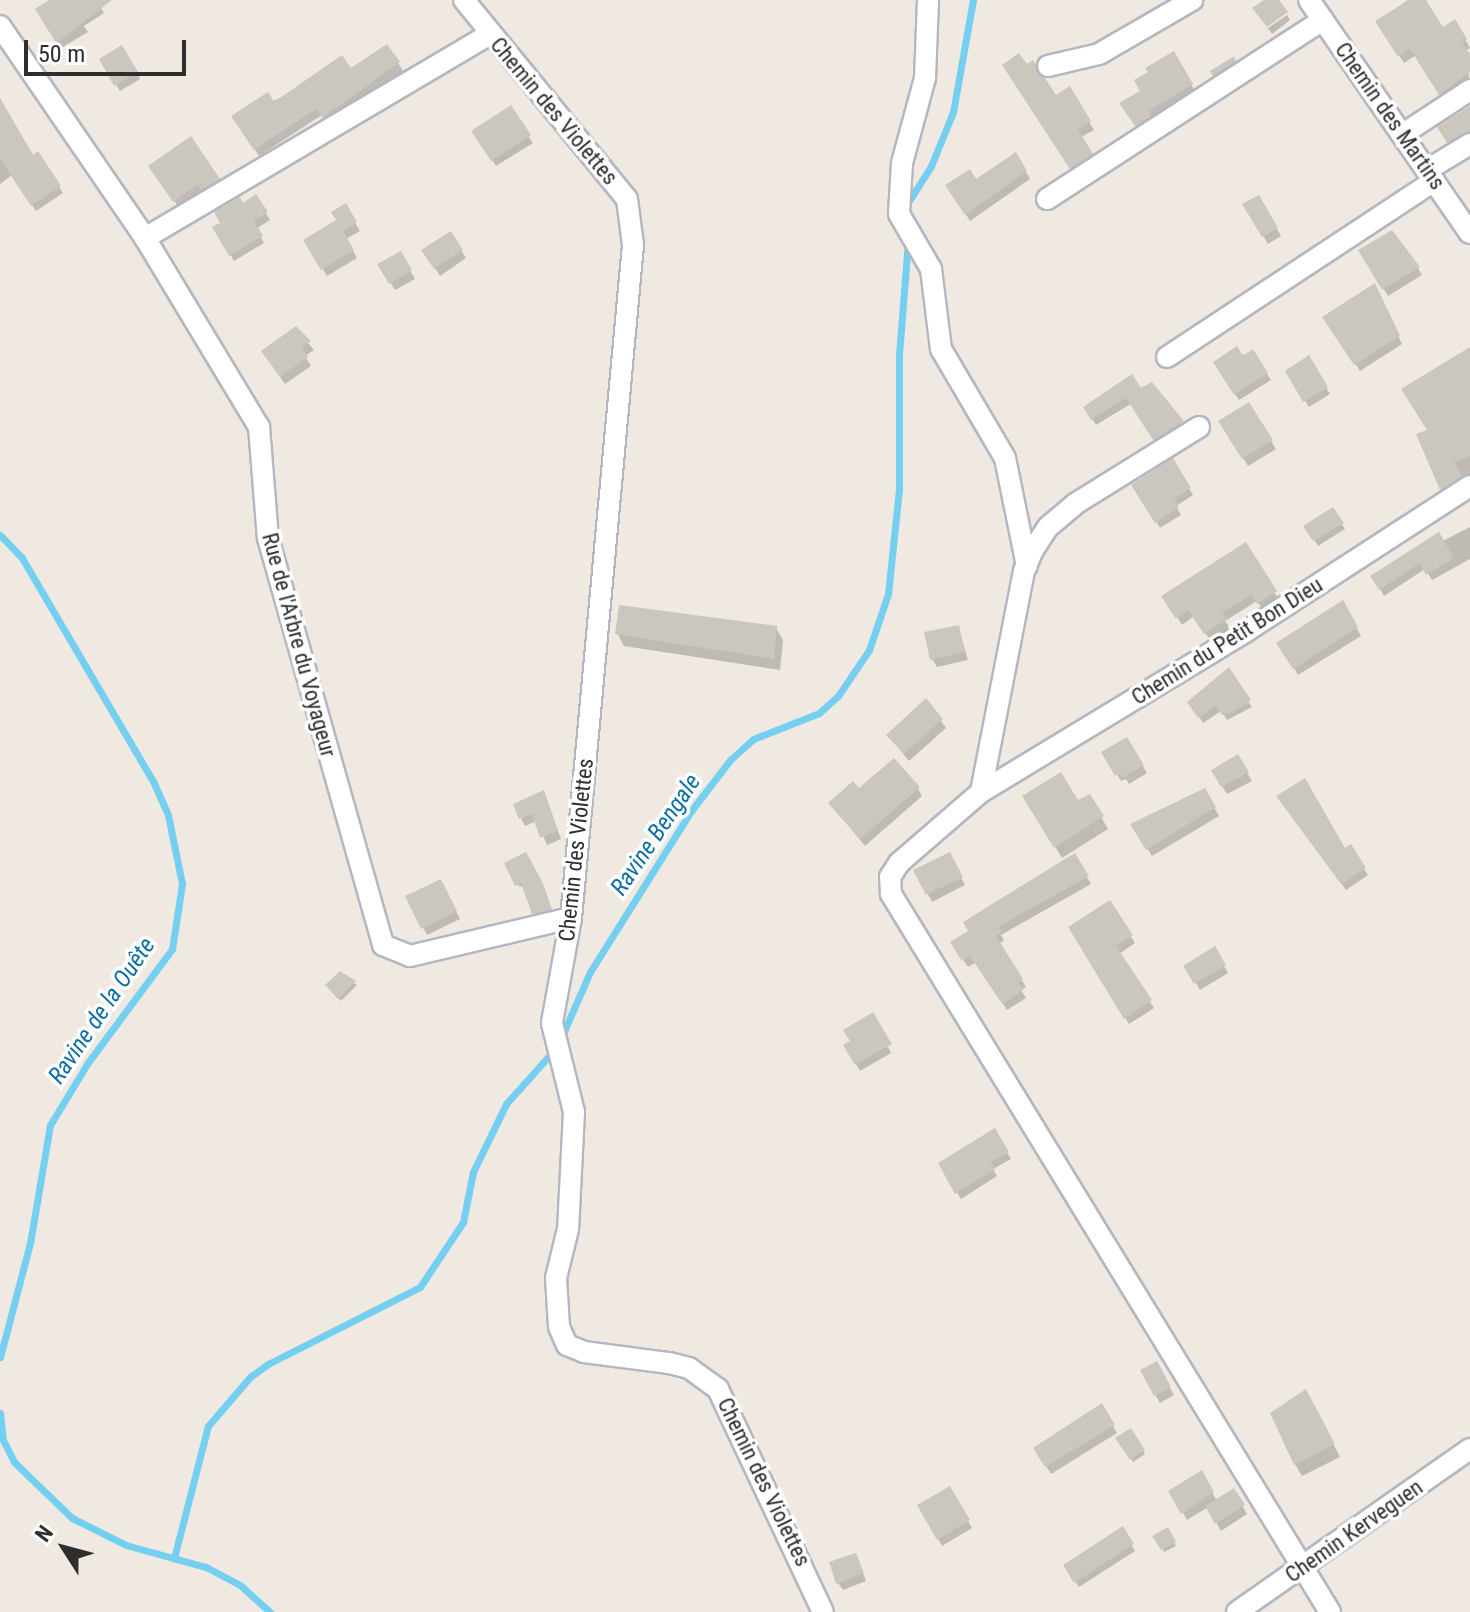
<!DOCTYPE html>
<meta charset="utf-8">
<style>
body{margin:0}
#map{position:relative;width:1470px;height:1612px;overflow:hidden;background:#efe9e1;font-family:"Roboto Condensed",sans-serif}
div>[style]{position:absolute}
.shadow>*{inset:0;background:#0003}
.stream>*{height:7px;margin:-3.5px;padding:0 3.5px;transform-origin:3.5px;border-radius:3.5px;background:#75cff0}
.building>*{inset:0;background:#cbc7bf}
.roads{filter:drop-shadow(2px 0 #b4b7c1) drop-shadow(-2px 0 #b4b7c1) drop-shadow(0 2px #b4b7c1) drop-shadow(0 -2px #b4b7c1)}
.street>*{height:20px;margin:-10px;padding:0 10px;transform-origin:10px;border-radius:10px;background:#fff}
span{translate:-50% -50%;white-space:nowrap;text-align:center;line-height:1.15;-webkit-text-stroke:7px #fff;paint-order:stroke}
.street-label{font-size:22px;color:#2e2e2e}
.water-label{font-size:24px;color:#0d6fa3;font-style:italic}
.north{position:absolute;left:24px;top:1508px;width:80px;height:80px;-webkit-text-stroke:6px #fff;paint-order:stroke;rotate:306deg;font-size:22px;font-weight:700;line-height:32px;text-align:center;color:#2e2e2e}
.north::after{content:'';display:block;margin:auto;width:28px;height:36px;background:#2e2e2e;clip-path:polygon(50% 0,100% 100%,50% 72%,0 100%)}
.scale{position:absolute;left:24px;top:40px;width:162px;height:36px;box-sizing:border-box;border:4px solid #2e2e2e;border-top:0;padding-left:10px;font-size:24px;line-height:28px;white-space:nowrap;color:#2e2e2e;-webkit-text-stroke:6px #fff;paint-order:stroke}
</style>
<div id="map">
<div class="shadow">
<div style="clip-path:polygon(53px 0,96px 0,104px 13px,84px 26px,88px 32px,61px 48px,38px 9px)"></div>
<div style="clip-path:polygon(1408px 0,1424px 0,1442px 30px,1455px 22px,1470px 48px,1466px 50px,1470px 87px,1445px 102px,1416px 55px,1404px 63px,1378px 21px)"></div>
<div style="clip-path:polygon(1287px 15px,1290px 20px,1272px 34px,1268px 28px)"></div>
<div style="clip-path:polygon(387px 46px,403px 71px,328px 124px,322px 115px,259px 156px,234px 116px,351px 71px)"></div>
<div style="clip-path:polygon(122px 48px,140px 79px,120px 91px,101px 60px)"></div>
<div style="clip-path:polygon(1173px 53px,1195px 91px,1150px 118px,1153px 123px,1141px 131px,1126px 110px)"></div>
<div style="clip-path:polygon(1233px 59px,1236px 65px,1216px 78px,1212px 71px)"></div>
<div style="clip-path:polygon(1009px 73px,1055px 97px,1069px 89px,1094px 130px,1081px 137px,1096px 162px,1076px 175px)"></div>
<div style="clip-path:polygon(510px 108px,533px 143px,496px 166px,474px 131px)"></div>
<div style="clip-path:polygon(1470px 108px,1470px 143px,1453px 150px,1440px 128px)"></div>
<div style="clip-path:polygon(0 114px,33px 157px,38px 154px,63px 193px,36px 211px,12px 175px,0 184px)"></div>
<div style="clip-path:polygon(1016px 155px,1030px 179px,970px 221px,948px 185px,975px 182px)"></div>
<div style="clip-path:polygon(154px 172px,218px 180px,221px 185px,206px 194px,203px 189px,178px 206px)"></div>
<div style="clip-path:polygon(256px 197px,270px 220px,256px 229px,264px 243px,234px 261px,215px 228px)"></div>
<div style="clip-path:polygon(1258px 197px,1281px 236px,1268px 244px,1245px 205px)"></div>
<div style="clip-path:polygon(345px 206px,360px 231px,346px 239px,357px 258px,327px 276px,306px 241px,339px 221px)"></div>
<div style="clip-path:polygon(450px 233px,466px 258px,440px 276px,424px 251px)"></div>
<div style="clip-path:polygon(1361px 250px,1418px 268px,1422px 275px,1388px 296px)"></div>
<div style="clip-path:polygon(400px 254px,415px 279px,395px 290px,380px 265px)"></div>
<div style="clip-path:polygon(1378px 293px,1402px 344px,1360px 371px,1329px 325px)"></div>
<div style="clip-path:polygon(296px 329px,314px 350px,305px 356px,311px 366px,285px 384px,268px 359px)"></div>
<div style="clip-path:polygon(1252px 352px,1271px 380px,1239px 400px,1215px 363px)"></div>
<div style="clip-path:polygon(1309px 358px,1330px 394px,1309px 407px,1288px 372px)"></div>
<div style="clip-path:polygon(1151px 384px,1186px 429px,1159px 446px,1132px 403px,1096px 425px,1085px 408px)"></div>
<div style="clip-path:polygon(1249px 405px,1276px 449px,1248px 466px,1221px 422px)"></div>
<div style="clip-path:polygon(1470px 418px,1470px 484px,1446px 496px,1418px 435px)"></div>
<div style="clip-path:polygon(1172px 461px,1193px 495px,1176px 506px,1181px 515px,1160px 528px,1133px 485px)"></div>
<div style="clip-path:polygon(1332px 510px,1345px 529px,1318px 546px,1306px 527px)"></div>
<div style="clip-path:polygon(1470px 527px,1470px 559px,1432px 580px,1425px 569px,1384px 596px,1373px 577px)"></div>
<div style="clip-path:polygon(1245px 544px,1279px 600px,1263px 610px,1257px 601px,1225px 621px,1229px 627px,1210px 640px,1194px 616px,1182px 625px,1164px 597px)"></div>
<div style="clip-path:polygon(1342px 602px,1361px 636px,1298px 675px,1279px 644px)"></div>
<div style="clip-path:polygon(958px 627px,968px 660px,937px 667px,932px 659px)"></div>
<div style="clip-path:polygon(776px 628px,783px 640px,780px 670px,624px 646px,617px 633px)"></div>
<div style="clip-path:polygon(1228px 670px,1252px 707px,1227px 720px,1221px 711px,1203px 723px,1190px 703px)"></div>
<div style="clip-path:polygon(941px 721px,946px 728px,909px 761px,888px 735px)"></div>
<div style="clip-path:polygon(1127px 739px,1147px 773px,1129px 784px,1126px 779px,1121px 781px,1104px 753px)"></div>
<div style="clip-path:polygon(1238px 757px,1252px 781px,1227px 794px,1213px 771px)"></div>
<div style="clip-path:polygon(918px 789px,922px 796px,865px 846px,830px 803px)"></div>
<div style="clip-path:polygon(1205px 791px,1219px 816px,1152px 856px,1133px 825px)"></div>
<div style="clip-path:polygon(544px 792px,561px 839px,547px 845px,537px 821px,525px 826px,521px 818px)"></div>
<div style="clip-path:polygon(1089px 796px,1108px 829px,1062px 858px,1025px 797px,1078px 803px)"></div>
<div style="clip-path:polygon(1283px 803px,1344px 851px,1350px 847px,1368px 875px,1346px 890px)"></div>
<div style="clip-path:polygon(949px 855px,965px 885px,932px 902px,916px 871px)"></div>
<div style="clip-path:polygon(1074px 856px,1091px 884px,1001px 935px,1004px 940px,999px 944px,1026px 987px,1021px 990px,1026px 998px,1007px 1010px,976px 962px,968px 967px,952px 943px)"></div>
<div style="clip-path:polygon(529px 860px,554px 915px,537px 919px,525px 888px,517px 885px)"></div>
<div style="clip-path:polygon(445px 889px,460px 919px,427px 935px,408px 897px)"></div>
<div style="clip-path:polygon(1109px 902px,1135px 943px,1119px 954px,1154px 1008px,1129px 1024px,1070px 927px)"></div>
<div style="clip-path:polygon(1214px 949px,1228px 973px,1200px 990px,1186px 967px)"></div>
<div style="clip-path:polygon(340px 973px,357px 985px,341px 1001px,329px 988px)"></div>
<div style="clip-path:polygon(876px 1021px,891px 1053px,860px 1071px,846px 1046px)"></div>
<div style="clip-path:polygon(994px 1131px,1011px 1159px,993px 1169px,997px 1176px,961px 1199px,940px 1164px)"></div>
<div style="clip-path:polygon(1156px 1364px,1174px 1395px,1160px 1403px,1142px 1371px)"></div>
<div style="clip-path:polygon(1312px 1403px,1340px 1457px,1302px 1476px,1295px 1464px)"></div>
<div style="clip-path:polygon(1101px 1406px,1117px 1433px,1051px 1474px,1036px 1449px)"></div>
<div style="clip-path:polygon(1131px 1430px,1145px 1454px,1133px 1462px,1118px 1438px)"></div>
<div style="clip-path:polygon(1201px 1473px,1217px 1501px,1234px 1491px,1247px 1514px,1221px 1531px,1208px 1507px,1187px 1520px,1171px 1491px)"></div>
<div style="clip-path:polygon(949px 1489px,972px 1528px,942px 1546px,919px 1506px)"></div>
<div style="clip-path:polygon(1122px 1528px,1135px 1551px,1079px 1587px,1065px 1565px)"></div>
<div style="clip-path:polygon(1167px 1530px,1176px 1546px,1164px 1552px,1155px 1536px)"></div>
<div style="clip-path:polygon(859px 1563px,866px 1581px,843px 1590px,838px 1583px)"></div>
</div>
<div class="stream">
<div style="left:909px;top:201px;width:41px;rotate:-57.8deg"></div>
<div style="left:931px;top:166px;width:58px;rotate:-67.8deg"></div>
<div style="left:953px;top:112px;width:114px;rotate:-79.9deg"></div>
<div style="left:0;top:535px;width:32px;rotate:46deg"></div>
<div style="left:22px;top:558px;width:259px;rotate:59.6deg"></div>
<div style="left:153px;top:781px;width:37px;rotate:66deg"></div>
<div style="left:168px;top:815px;width:70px;rotate:78.5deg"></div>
<div style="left:182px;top:884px;width:66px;rotate:98.7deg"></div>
<div style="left:172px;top:949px;width:143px;rotate:126.5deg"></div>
<div style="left:87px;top:1064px;width:71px;rotate:121.2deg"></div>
<div style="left:50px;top:1125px;width:120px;rotate:99.6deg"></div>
<div style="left:30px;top:1243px;width:118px;rotate:104.7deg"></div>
<div style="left:561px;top:1038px;width:72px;rotate:-66.3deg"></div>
<div style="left:590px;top:972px;width:190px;rotate:-57.9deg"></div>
<div style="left:691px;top:811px;width:64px;rotate:-52.6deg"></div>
<div style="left:730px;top:760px;width:31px;rotate:-42deg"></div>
<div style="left:753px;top:739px;width:71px;rotate:-21.5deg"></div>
<div style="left:819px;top:713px;width:25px;rotate:-42deg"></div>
<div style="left:838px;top:696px;width:55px;rotate:-56deg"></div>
<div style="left:869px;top:650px;width:59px;rotate:-71.3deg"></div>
<div style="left:888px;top:594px;width:106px;rotate:-84deg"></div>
<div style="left:899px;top:489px;width:134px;rotate:-90deg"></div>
<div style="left:899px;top:355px;width:114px;rotate:-85.5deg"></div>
<div style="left:0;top:1413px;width:27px;rotate:84deg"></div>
<div style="left:3px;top:1440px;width:25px;rotate:63deg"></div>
<div style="left:14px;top:1462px;width:81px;rotate:44deg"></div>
<div style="left:72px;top:1518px;width:60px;rotate:26.6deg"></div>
<div style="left:126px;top:1545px;width:83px;rotate:15.4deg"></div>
<div style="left:206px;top:1567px;width:40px;rotate:28deg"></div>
<div style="left:241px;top:1586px;width:39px;rotate:42deg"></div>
<div style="left:174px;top:1558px;width:136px;rotate:-75.6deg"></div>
<div style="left:208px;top:1426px;width:65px;rotate:-49.4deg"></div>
<div style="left:250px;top:1377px;width:22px;rotate:-36deg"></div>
<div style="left:268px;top:1364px;width:170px;rotate:-26.9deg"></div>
<div style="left:420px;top:1287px;width:78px;rotate:-56.5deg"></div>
<div style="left:463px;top:1222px;width:51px;rotate:-78.7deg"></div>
<div style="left:473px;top:1172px;width:76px;rotate:-64.1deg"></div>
<div style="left:506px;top:1104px;width:74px;rotate:-48.3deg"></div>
</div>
<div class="building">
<div style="clip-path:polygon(49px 0,112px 0,56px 43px,35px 9px)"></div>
<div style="clip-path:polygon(1264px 0,1279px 0,1288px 12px,1267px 27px,1252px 8px)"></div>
<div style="clip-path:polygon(1409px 0,1426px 0,1443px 27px,1455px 19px,1467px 39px,1462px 42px,1470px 54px,1470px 72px,1439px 95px,1410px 49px,1398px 57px,1375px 21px)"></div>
<div style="clip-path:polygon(387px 44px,400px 62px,322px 118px,316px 109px,254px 150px,231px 116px,268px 92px,274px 102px,342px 55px,351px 68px)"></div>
<div style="clip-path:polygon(122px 45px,138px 72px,114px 86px,99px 59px)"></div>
<div style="clip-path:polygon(1174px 51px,1193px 84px,1148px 111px,1151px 116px,1135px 126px,1119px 103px,1140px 91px,1134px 80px,1148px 72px,1145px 68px)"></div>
<div style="clip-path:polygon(1019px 53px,1027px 64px,1033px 60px,1056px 95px,1070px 86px,1091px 121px,1078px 129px,1093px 154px,1070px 169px,1002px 65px)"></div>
<div style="clip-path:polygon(1234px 56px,1236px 61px,1213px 76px,1210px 71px)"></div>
<div style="clip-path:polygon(0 98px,33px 155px,38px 151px,61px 186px,31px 206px,0 159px)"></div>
<div style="clip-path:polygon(511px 105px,531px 135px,491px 161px,471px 131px)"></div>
<div style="clip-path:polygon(1470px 106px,1470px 131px,1447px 143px,1437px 127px)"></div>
<div style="clip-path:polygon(191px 136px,220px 179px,201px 190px,198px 184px,173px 202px,148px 166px)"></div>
<div style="clip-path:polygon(1016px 152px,1027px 171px,965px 215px,945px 185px,970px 169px,976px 179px)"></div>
<div style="clip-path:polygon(256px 194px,268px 212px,254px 221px,263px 236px,229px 256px,212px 227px,220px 223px,214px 212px,240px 197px,243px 203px)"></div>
<div style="clip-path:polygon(1259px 195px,1278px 228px,1262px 237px,1242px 204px)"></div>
<div style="clip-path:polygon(346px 203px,357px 222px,343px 231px,354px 250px,321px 270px,303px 240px,336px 220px,331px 212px)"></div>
<div style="clip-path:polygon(1392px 230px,1420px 267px,1382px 290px,1358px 250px)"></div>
<div style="clip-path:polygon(451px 231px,463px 250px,434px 269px,421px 250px)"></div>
<div style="clip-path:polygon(401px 251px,412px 270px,389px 284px,377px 264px)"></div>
<div style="clip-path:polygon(1375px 283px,1400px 336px,1354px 365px,1322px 317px)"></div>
<div style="clip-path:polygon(296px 326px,311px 341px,302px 348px,308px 357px,280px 377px,261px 351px)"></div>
<div style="clip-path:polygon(1237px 346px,1243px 356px,1253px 349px,1268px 373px,1234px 395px,1213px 362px)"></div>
<div style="clip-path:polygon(1470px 347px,1470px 456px,1454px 462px,1462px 476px,1440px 490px,1416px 434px,1427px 430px,1401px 389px)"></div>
<div style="clip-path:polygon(1309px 355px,1328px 387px,1303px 402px,1285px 371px)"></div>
<div style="clip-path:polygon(1132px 374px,1141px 388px,1152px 382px,1184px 421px,1153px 440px,1126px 398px,1091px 420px,1083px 407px)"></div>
<div style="clip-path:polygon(1249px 402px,1273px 440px,1242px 459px,1218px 421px)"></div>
<div style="clip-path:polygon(1173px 458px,1191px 488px,1174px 499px,1179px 507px,1155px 523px,1131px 485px)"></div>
<div style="clip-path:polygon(1333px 507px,1344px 523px,1313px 541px,1303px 526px)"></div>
<div style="clip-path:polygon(1439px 532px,1454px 558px,1426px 575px,1420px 563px,1379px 590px,1370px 576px)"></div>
<div style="clip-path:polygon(1246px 542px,1277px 591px,1257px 604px,1251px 595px,1222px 613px,1227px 619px,1204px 634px,1188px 610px,1176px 619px,1161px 596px)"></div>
<div style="clip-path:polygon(1343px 600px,1358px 627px,1293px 669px,1276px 643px)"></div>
<div style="clip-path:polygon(619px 605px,777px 626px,774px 659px,615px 634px)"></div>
<div style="clip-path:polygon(959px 625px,965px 652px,930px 660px,924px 632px)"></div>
<div style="clip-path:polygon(1229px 667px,1251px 700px,1233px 712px,1222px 715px,1216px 706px,1198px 718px,1187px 702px)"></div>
<div style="clip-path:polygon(926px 698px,943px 719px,904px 754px,886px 735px)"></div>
<div style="clip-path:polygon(1127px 737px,1144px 765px,1123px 778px,1120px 773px,1115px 776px,1101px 752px)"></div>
<div style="clip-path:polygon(1238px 754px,1249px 772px,1221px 787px,1211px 770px)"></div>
<div style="clip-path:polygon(894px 758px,920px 787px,860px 839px,828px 803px,853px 781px,859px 788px)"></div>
<div style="clip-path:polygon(1061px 772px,1078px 800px,1090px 794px,1104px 816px,1054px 848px,1022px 796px)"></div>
<div style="clip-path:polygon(1305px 778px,1345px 848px,1351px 844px,1366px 868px,1341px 884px,1276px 796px)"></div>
<div style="clip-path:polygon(1205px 788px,1216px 807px,1146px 850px,1130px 824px)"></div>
<div style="clip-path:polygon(544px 790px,558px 831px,540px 838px,532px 814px,519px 819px,513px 804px)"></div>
<div style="clip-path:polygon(526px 852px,542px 881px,552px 909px,532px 914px,521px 883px,515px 886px,504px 863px)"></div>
<div style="clip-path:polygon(950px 852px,963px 877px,926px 895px,913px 870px)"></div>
<div style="clip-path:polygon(1075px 853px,1089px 876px,998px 927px,1002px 932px,996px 936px,1023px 979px,1018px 982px,1023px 990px,1002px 1004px,970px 956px,962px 961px,950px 942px,968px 931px,963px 922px)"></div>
<div style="clip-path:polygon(441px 879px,457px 911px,421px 929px,405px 896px)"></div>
<div style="clip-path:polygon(1110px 900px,1133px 935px,1116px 946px,1152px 1000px,1124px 1019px,1068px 927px)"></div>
<div style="clip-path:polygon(1215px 946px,1226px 965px,1194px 984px,1183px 966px)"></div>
<div style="clip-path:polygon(340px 971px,356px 981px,338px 999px,325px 985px)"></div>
<div style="clip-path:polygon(873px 1012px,892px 1044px,855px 1065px,843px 1045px,850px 1041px,843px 1030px)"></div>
<div style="clip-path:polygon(995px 1128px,1009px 1152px,991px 1162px,995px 1169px,955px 1194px,938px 1163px)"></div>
<div style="clip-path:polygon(1157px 1361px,1171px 1387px,1154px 1396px,1140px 1370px)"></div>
<div style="clip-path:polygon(1306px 1389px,1335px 1444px,1294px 1465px,1270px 1413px)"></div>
<div style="clip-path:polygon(1102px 1403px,1115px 1425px,1045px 1467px,1033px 1448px)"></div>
<div style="clip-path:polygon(1131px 1428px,1145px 1450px,1130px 1460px,1115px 1438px)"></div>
<div style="clip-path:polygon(1202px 1470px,1214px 1492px,1181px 1514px,1168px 1491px)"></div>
<div style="clip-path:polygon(950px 1486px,970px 1520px,937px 1540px,917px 1505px)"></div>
<div style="clip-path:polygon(1234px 1488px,1245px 1505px,1215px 1524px,1205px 1506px)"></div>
<div style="clip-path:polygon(1123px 1526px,1134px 1544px,1074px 1583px,1063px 1565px)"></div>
<div style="clip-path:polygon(1168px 1527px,1176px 1542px,1161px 1550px,1152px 1536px)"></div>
<div style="clip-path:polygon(856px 1553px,864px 1573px,836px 1584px,829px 1562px)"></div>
</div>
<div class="roads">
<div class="street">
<div style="left:464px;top:0;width:257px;rotate:50.7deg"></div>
<div style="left:627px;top:199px;width:46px;rotate:82.6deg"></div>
<div style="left:633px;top:245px;width:676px;rotate:95.26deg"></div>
<div style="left:571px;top:918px;width:107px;rotate:100.3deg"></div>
<div style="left:552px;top:1023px;width:92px;rotate:76.1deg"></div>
<div style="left:574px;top:1112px;width:117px;rotate:92.9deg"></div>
<div style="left:568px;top:1229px;width:50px;rotate:103.8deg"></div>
<div style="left:556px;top:1278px;width:49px;rotate:86.5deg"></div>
<div style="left:559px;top:1327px;width:20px;rotate:66deg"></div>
<div style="left:567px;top:1345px;width:18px;rotate:22deg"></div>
<div style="left:584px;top:1352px;width:86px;rotate:7.4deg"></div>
<div style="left:669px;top:1363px;width:21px;rotate:14deg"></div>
<div style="left:689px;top:1368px;width:36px;rotate:36deg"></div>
<div style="left:718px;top:1389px;width:246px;rotate:64.8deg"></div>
<div style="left:928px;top:0;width:78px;rotate:92.2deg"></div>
<div style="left:925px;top:78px;width:88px;rotate:105.1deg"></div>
<div style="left:902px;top:163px;width:51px;rotate:93.4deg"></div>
<div style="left:899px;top:214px;width:64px;rotate:59.8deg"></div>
<div style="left:931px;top:269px;width:81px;rotate:82.9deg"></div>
<div style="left:941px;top:349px;width:126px;rotate:59.6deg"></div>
<div style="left:1005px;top:458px;width:110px;rotate:78.5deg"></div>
<div style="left:1309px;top:0;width:283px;rotate:55.4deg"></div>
<div style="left:0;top:26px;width:257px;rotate:55.6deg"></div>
<div style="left:145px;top:238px;width:221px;rotate:58.9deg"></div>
<div style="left:259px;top:427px;width:111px;rotate:85.4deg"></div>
<div style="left:268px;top:538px;width:423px;rotate:74.2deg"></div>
<div style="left:383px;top:945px;width:29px;rotate:22deg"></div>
<div style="left:410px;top:956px;width:165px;rotate:-13.3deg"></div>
<div style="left:1048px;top:66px;width:52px;rotate:-13.2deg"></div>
<div style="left:1099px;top:54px;width:108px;rotate:-30.1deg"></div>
<div style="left:1403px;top:134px;width:80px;rotate:-33.3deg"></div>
<div style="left:1427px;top:170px;width:50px;rotate:-31.2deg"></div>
<div style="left:1047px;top:199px;width:329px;rotate:-33deg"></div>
<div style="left:145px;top:238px;width:401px;rotate:-30.6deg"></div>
<div style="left:1167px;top:357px;width:320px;rotate:-33.4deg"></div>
<div style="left:981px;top:792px;width:225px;rotate:-79deg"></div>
<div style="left:1024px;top:571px;width:23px;rotate:-67deg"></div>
<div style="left:1033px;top:550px;width:27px;rotate:-57deg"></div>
<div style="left:1048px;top:527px;width:35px;rotate:-40deg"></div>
<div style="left:1075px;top:504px;width:146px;rotate:-31.8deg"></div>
<div style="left:1237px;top:1612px;width:284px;rotate:-35deg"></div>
<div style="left:1330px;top:1612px;width:842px;rotate:-121.44deg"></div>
<div style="left:891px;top:894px;width:17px;rotate:-93deg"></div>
<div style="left:890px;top:877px;width:17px;rotate:-57deg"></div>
<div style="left:899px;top:863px;width:108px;rotate:-40.9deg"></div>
<div style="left:981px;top:792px;width:309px;rotate:-31.2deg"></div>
<div style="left:1245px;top:632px;width:268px;rotate:-33deg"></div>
</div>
</div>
<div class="street-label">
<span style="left:554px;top:111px;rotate:50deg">Chemin des Violettes</span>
<span style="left:1390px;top:116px;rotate:55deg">Chemin des Martins</span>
<span style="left:1227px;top:641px;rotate:-32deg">Chemin du Petit Bon Dieu</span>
<span style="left:299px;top:645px;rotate:75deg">Rue de l'Arbre du Voyageur</span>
<span style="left:576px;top:850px;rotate:-84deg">Chemin des Violettes</span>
<span style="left:764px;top:1482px;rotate:64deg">Chemin des Violettes</span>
<span style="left:1354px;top:1531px;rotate:-35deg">Chemin Kerveguen</span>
</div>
<div class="water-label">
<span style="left:656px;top:835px;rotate:-56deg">Ravine Bengale</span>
<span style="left:102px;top:1011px;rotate:-56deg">Ravine de la Ouête</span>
</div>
<div class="north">N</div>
<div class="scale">50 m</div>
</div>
